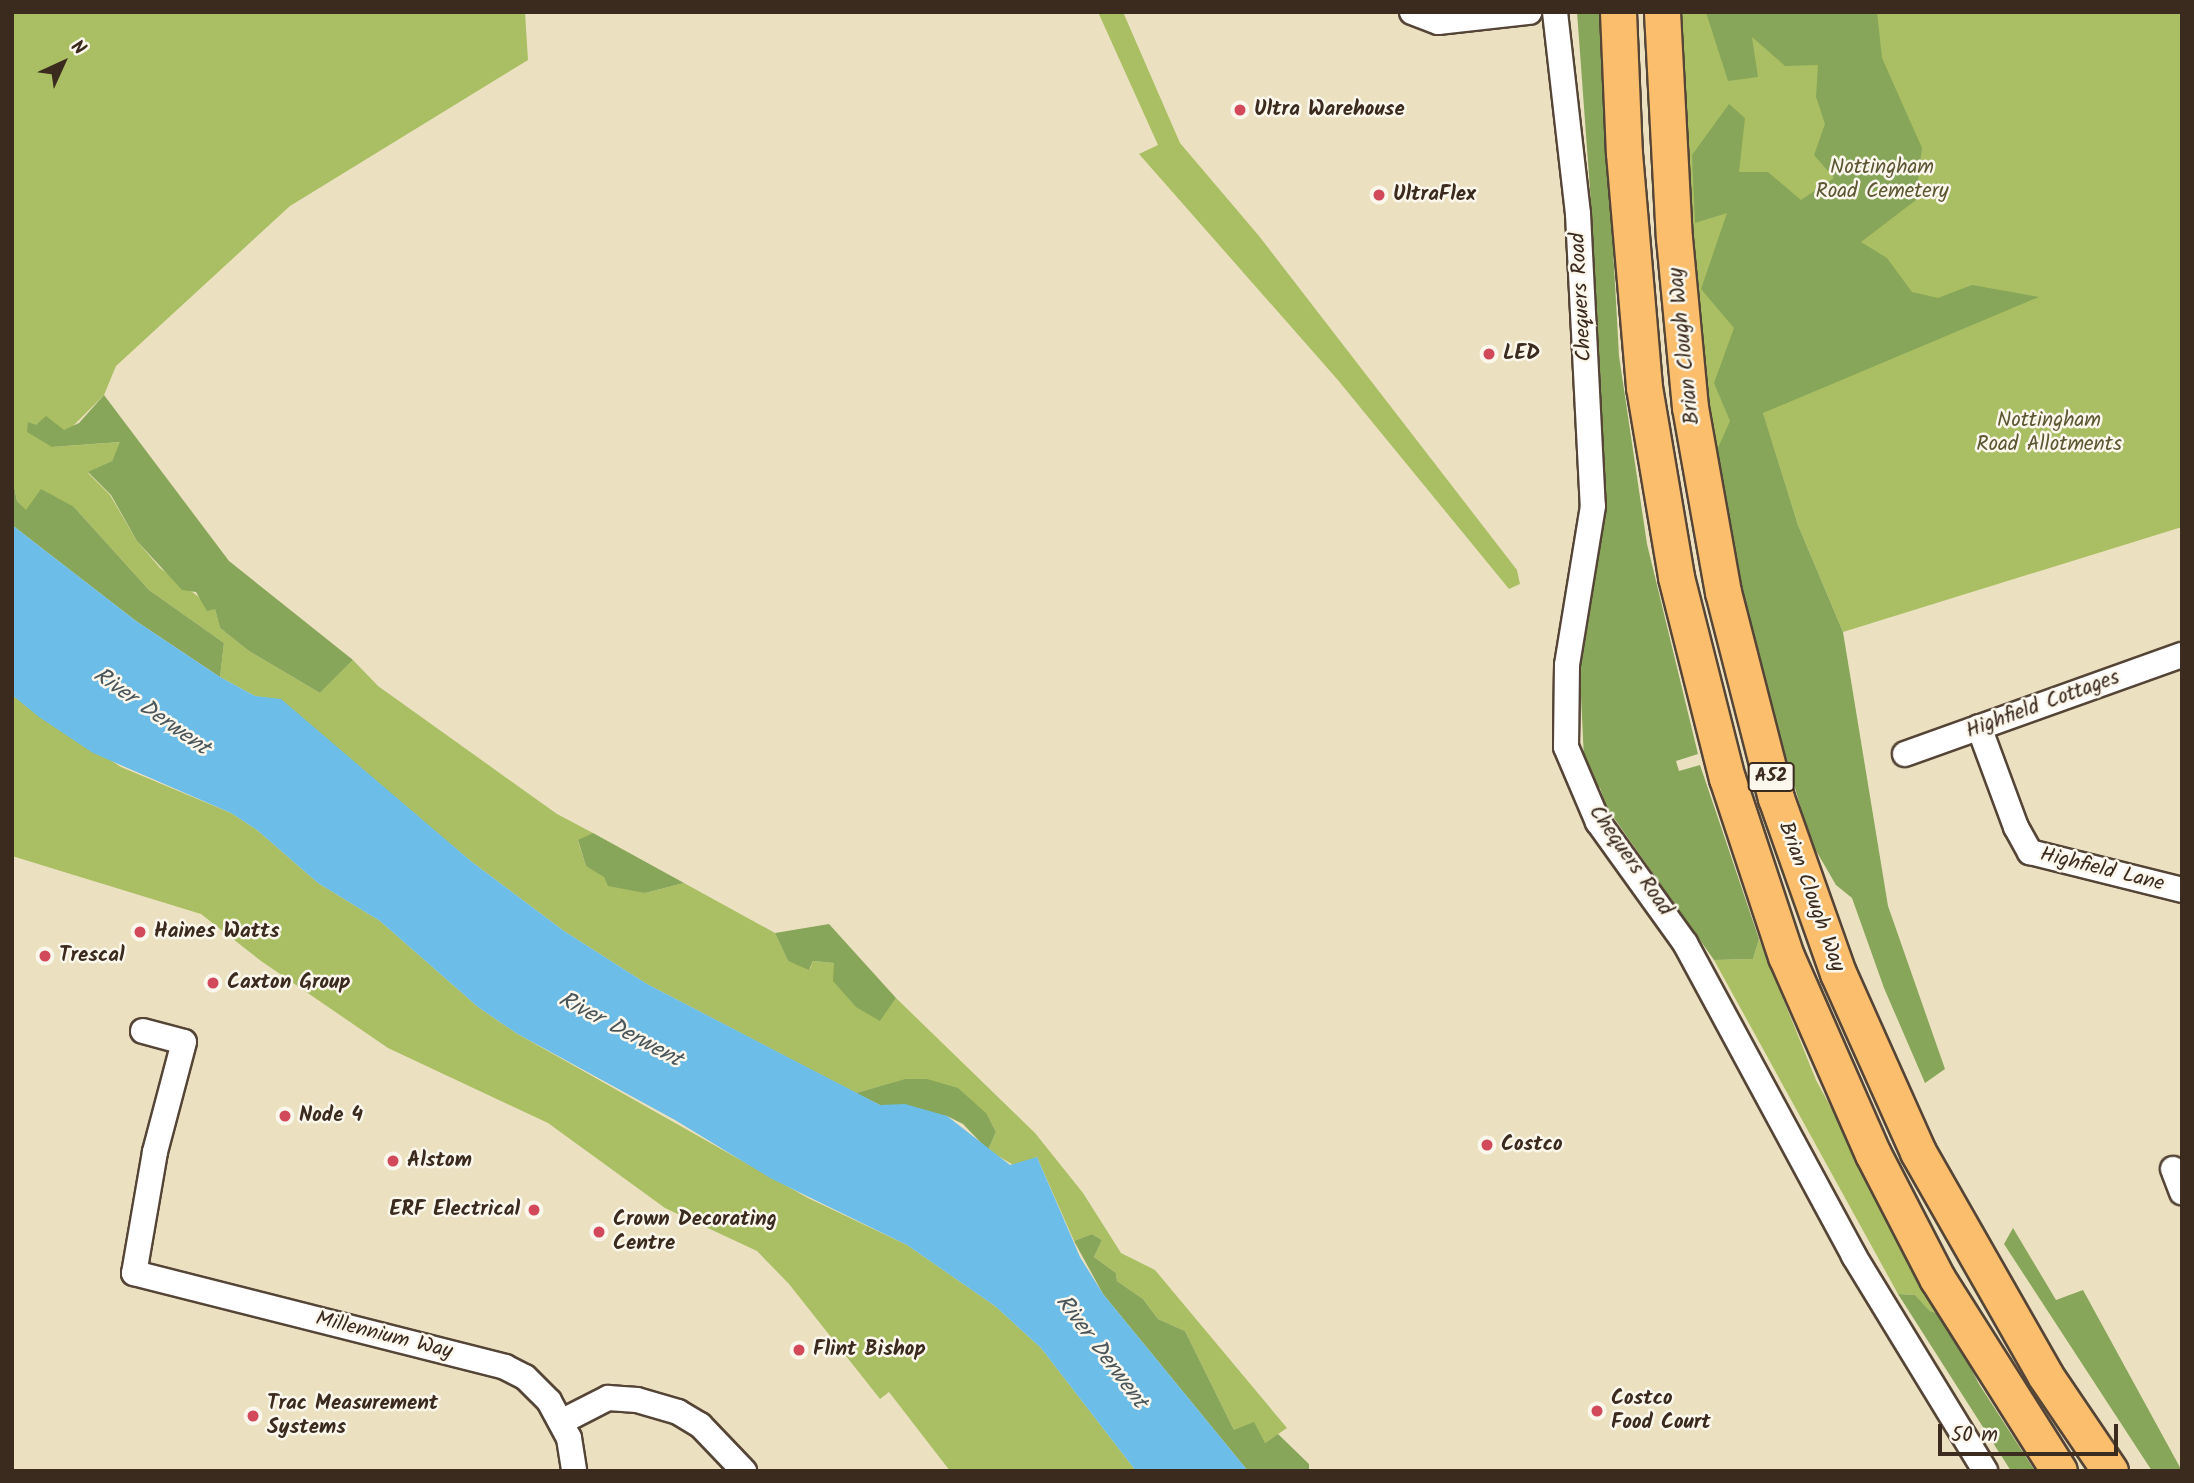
<!DOCTYPE html>
<style>
body{margin:0}
#map{position:relative;width:2194px;height:1483px;overflow:hidden;background:#ebe1c0;font-family:Kalam,sans-serif}
div>[style]{position:absolute}
.green>*{inset:0;background:#aabf63}
.forest>*{inset:0;background:#87a659}
.water>*{inset:0;background:#6cbde7}
.roads{filter:drop-shadow(2px 0 #554536) drop-shadow(-2px 0 #554536) drop-shadow(0 2px #554536) drop-shadow(0 -2px #554536)}
.minor>*{height:24px;margin:-12px;padding:0 12px;transform-origin:12px;border-radius:12px;background:#fff}
.highway>*{height:35px;margin:-17.5px;padding:0 17.5px;transform-origin:17.5px;border-radius:17.5px;background:#fabe6d}
.dots>*{width:19px;height:19px;translate:-50% -50%;box-sizing:border-box;border:4px solid #fbf7ec;border-radius:50%}
span{translate:-50% -50%;white-space:nowrap;text-align:center;line-height:1.15;-webkit-text-stroke:5px #fbf7ec;paint-order:stroke}
.shield-label span{padding:2px 5px;background:#fbf7ec;border:2px solid;border-radius:5px;-webkit-text-stroke-width:0}
.shield-label{font-size:19px;color:#3b2a1e;font-weight:700}
.poi-label{font-size:21px;color:#3b2a1e;font-weight:700}
.left{translate:0 -50%;text-align:left}
.right{translate:-100% -50%;text-align:right}
.park-label{font-size:21px;color:#5c5733}
.street-label{font-size:21px;color:#3b2a1e}
.water-label{font-size:23px;color:#4a565a;font-style:italic}
.frame{position:absolute;inset:0;border:14px solid #3b2a1e;pointer-events:none}
.north{position:absolute;left:28px;top:28px;width:70px;height:70px;-webkit-text-stroke:5px #fbf7ec;paint-order:stroke;rotate:45deg;font-size:19px;font-weight:700;line-height:28px;text-align:center;color:#3b2a1e}
.north::after{content:'';display:block;margin:auto;width:24px;height:32px;background:#3b2a1e;clip-path:polygon(50% 0,100% 100%,50% 72%,0 100%)}
.scale{position:absolute;left:1938px;top:1424px;width:180px;height:32px;box-sizing:border-box;border:4px solid #3b2a1e;border-top:0;padding-left:9px;font-size:21px;line-height:24px;white-space:nowrap;color:#3b2a1e;-webkit-text-stroke:5px #fbf7ec;paint-order:stroke}
</style>
<div id="map">
<div class="green">
<div style="clip-path:polygon(12px 12px,525px 12px,528px 60px,290px 206px,116px 366px,104px 395px,52px 447px,121px 442px,112px 461px,88px 473px,110px 495px,137px 541px,160px 568px,215px 609px,220px 628px,249px 651px,320px 693px,353px 660px,378px 686px,557px 814px,593px 833px,578px 841px,586px 866px,645px 893px,684px 883px,775px 933px,788px 961px,810px 969px,813px 961px,834px 963px,880px 1020px,896px 998px,1035px 1133px,1083px 1193px,1121px 1253px,1155px 1270px,1287px 1428px,1265px 1443px,1234px 1430px,1185px 1331px,1158px 1319px,1143px 1299px,1117px 1281px,1116px 1273px,1094px 1257px,1102px 1240px,1092px 1234px,1074px 1241px,1037px 1157px,1015px 1166px,988px 1150px,996px 1132px,987px 1114px,927px 1079px,906px 1079px,856px 1093px,647px 984px,564px 931px,472px 862px,280px 701px,255px 696px,220px 677px,224px 643px,149px 590px,74px 507px,26px 511px,17px 501px,12px 476px)"></div>
<div style="clip-path:polygon(1098px 12px,1123px 12px,1180px 143px,1259px 236px,1517px 570px,1520px 584px,1509px 589px,1337px 379px,1139px 154px,1158px 145px)"></div>
<div style="clip-path:polygon(1676px 12px,2182px 12px,2182px 527px,1843px 632px,1798px 525px,1763px 414px,1713px 459px,1688px 225px)"></div>
<div style="clip-path:polygon(12px 695px,121px 767px,231px 813px,257px 830px,318px 883px,380px 921px,478px 1007px,516px 1033px,808px 1198px,907px 1245px,995px 1306px,1041px 1348px,1136px 1471px,950px 1471px,889px 1392px,880px 1399px,789px 1284px,757px 1251px,665px 1208px,548px 1123px,388px 1048px,261px 961px,201px 914px,12px 856px)"></div>
<div style="clip-path:polygon(1759px 939px,1816px 1080px,1943px 1315px,1930px 1311px,1915px 1295px,1898px 1294px,1714px 960px,1753px 959px)"></div>
</div>
<div class="forest">
<div style="clip-path:polygon(1577px 12px,1600px 12px,1619px 356px,1647px 544px,1698px 754px,1676px 761px,1679px 771px,1700px 765px,1759px 939px,1753px 959px,1714px 960px,1607px 808px,1600px 788px,1591px 783px,1584px 759px,1579px 654px,1603px 495px,1591px 203px)"></div>
<div style="clip-path:polygon(1706px 12px,1877px 12px,1882px 58px,1922px 148px,1916px 200px,1861px 242px,1887px 258px,1912px 292px,1938px 298px,1972px 285px,2039px 297px,1763px 413px,1798px 525px,1843px 632px,1888px 906px,1945px 1069px,1925px 1083px,1884px 988px,1852px 898px,1836px 885px,1811px 842px,1748px 630px,1713px 459px,1730px 421px,1714px 383px,1734px 328px,1701px 289px,1727px 213px,1695px 223px,1692px 155px,1729px 104px,1745px 118px,1739px 172px,1768px 172px,1801px 200px,1834px 178px,1814px 155px,1825px 124px,1816px 97px,1818px 65px,1785px 66px,1752px 37px,1758px 77px,1728px 81px)"></div>
<div style="clip-path:polygon(104px 395px,229px 561px,353px 660px,320px 693px,249px 651px,220px 628px,215px 609px,207px 611px,196px 592px,182px 590px,137px 541px,111px 495px,88px 472px,112px 461px,120px 442px,52px 447px,27px 432px,28px 422px,36px 425px,46px 416px,64px 430px,79px 423px)"></div>
<div style="clip-path:polygon(12px 476px,17px 501px,26px 510px,41px 489px,74px 507px,149px 590px,224px 643px,220px 677px,136px 621px,12px 525px)"></div>
<div style="clip-path:polygon(593px 833px,684px 883px,645px 893px,608px 886px,604px 877px,586px 866px,578px 840px)"></div>
<div style="clip-path:polygon(829px 924px,896px 998px,880px 1021px,856px 1007px,833px 981px,834px 963px,813px 961px,809px 970px,788px 961px,775px 933px)"></div>
<div style="clip-path:polygon(905px 1079px,927px 1079px,958px 1088px,987px 1114px,996px 1132px,988px 1150px,963px 1124px,947px 1116px,880px 1105px,856px 1093px)"></div>
<div style="clip-path:polygon(2013px 1228px,2056px 1300px,2083px 1290px,2182px 1471px,2152px 1471px,2004px 1244px)"></div>
<div style="clip-path:polygon(1092px 1234px,1102px 1240px,1094px 1257px,1116px 1273px,1117px 1281px,1143px 1299px,1158px 1319px,1185px 1331px,1234px 1430px,1254px 1422px,1265px 1443px,1278px 1434px,1309px 1464px,1309px 1471px,1248px 1471px,1103px 1294px,1074px 1241px)"></div>
<div style="clip-path:polygon(1898px 1294px,1915px 1295px,1930px 1311px,1943px 1315px,1979px 1384px,2035px 1471px,2011px 1471px)"></div>
</div>
<div class="water">
<div style="clip-path:polygon(12px 525px,136px 621px,220px 677px,255px 696px,281px 699px,472px 862px,564px 931px,647px 984px,880px 1105px,905px 1104px,947px 1116px,1010px 1165px,1037px 1157px,1080px 1257px,1103px 1294px,1248px 1471px,1136px 1471px,1041px 1348px,995px 1306px,907px 1245px,770px 1178px,675px 1120px,516px 1033px,478px 1007px,380px 921px,318px 883px,257px 830px,231px 813px,93px 753px,39px 717px,12px 695px)"></div>
</div>
<div class="roads">
<div class="minor">
<div style="left:1412px;top:12px;width:28px;rotate:21deg"></div>
<div style="left:1438px;top:22px;width:92px;rotate:-6.3deg"></div>
<div style="left:1555px;top:12px;width:203px;rotate:83.5deg"></div>
<div style="left:1578px;top:214px;width:292px;rotate:87.1deg"></div>
<div style="left:1593px;top:506px;width:161px;rotate:99.3deg"></div>
<div style="left:1567px;top:665px;width:82px;rotate:90.7deg"></div>
<div style="left:1566px;top:747px;width:82px;rotate:66.9deg"></div>
<div style="left:1598px;top:822px;width:149px;rotate:54.3deg"></div>
<div style="left:1685px;top:943px;width:356px;rotate:61.6deg"></div>
<div style="left:1854px;top:1256px;width:252px;rotate:58.6deg"></div>
<div style="left:1979px;top:727px;width:107px;rotate:69.7deg"></div>
<div style="left:2016px;top:827px;width:29px;rotate:61deg"></div>
<div style="left:2030px;top:852px;width:157px;rotate:14deg"></div>
<div style="left:1905px;top:754px;width:294px;rotate:-19.7deg"></div>
<div style="left:143px;top:1031px;width:42px;rotate:15deg"></div>
<div style="left:184px;top:1042px;width:114px;rotate:104.8deg"></div>
<div style="left:155px;top:1152px;width:123px;rotate:99.8deg"></div>
<div style="left:134px;top:1273px;width:383px;rotate:14.2deg"></div>
<div style="left:505px;top:1367px;width:22px;rotate:27deg"></div>
<div style="left:525px;top:1377px;width:34px;rotate:45deg"></div>
<div style="left:549px;top:1401px;width:42px;rotate:61.6deg"></div>
<div style="left:569px;top:1438px;width:33px;rotate:81deg"></div>
<div style="left:2173px;top:1169px;width:25px;rotate:69deg"></div>
<div style="left:561px;top:1422px;width:53px;rotate:-27.1deg"></div>
<div style="left:608px;top:1398px;width:29px;rotate:4deg"></div>
<div style="left:637px;top:1400px;width:43px;rotate:16.3deg"></div>
<div style="left:678px;top:1412px;width:26px;rotate:31deg"></div>
<div style="left:700px;top:1425px;width:64px;rotate:46.3deg"></div>
</div>
<div class="highway">
<div style="left:1618px;top:12px;width:141px;rotate:87.6deg"></div>
<div style="left:1624px;top:153px;width:235px;rotate:85.1deg"></div>
<div style="left:1644px;top:387px;width:193px;rotate:80.4deg"></div>
<div style="left:1676px;top:577px;width:207px;rotate:75.8deg"></div>
<div style="left:1727px;top:778px;width:188px;rotate:71.7deg"></div>
<div style="left:1786px;top:956px;width:216px;rotate:66.3deg"></div>
<div style="left:1873px;top:1154px;width:140px;rotate:62.7deg"></div>
<div style="left:1937px;top:1278px;width:228px;rotate:57.7deg"></div>
<div style="left:1662px;top:12px;width:226px;rotate:87deg"></div>
<div style="left:1674px;top:238px;width:170px;rotate:84.6deg"></div>
<div style="left:1690px;top:407px;width:188px;rotate:79.9deg"></div>
<div style="left:1723px;top:592px;width:213px;rotate:75.6deg"></div>
<div style="left:1776px;top:798px;width:186px;rotate:70.5deg"></div>
<div style="left:1838px;top:973px;width:196px;rotate:65.9deg"></div>
<div style="left:1918px;top:1152px;width:257px;rotate:60.3deg"></div>
<div style="left:2045px;top:1375px;width:116px;rotate:55.9deg"></div>
</div>
</div>
<div class="dots">
<div style="left:1240px;top:110px;background:#d1495b"></div>
<div style="left:1379px;top:195px;background:#d1495b"></div>
<div style="left:1489px;top:354px;background:#d1495b"></div>
<div style="left:140px;top:932px;background:#d1495b"></div>
<div style="left:45px;top:956px;background:#d1495b"></div>
<div style="left:213px;top:983px;background:#d1495b"></div>
<div style="left:285px;top:1116px;background:#d1495b"></div>
<div style="left:1487px;top:1145px;background:#d1495b"></div>
<div style="left:393px;top:1161px;background:#d1495b"></div>
<div style="left:534px;top:1210px;background:#d1495b"></div>
<div style="left:599px;top:1232px;background:#d1495b"></div>
<div style="left:799px;top:1350px;background:#d1495b"></div>
<div style="left:1597px;top:1411px;background:#d1495b"></div>
<div style="left:253px;top:1416px;background:#d1495b"></div>
</div>
<div class="shield-label">
<span style="left:1771px;top:777px">A52</span>
</div>
<div class="poi-label">
<span class="left" style="left:1254px;top:110px">Ultra Warehouse</span>
<span class="left" style="left:1393px;top:195px">UltraFlex</span>
<span class="left" style="left:1503px;top:354px">LED</span>
<span class="left" style="left:154px;top:932px">Haines Watts</span>
<span class="left" style="left:59px;top:956px">Trescal</span>
<span class="left" style="left:227px;top:983px">Caxton Group</span>
<span class="left" style="left:299px;top:1116px">Node 4</span>
<span class="left" style="left:1501px;top:1145px">Costco</span>
<span class="left" style="left:407px;top:1161px">Alstom</span>
<span class="right" style="left:520px;top:1210px">ERF Electrical</span>
<span class="left" style="left:613px;top:1232px">Crown Decorating<br>Centre</span>
<span class="left" style="left:813px;top:1350px">Flint Bishop</span>
<span class="left" style="left:1611px;top:1411px">Costco<br>Food Court</span>
<span class="left" style="left:267px;top:1416px">Trac Measurement<br>Systems</span>
</div>
<div class="park-label">
<span style="left:1882px;top:180px">Nottingham<br>Road Cemetery</span>
<span style="left:2049px;top:433px">Nottingham<br>Road Allotments</span>
</div>
<div class="street-label">
<span style="left:1582px;top:297px;rotate:-93deg">Chequers Road</span>
<span style="left:1685px;top:346px;rotate:-96deg">Brian Clough Way</span>
<span style="left:2043px;top:705px;rotate:-20deg">Highfield Cottages</span>
<span style="left:1630px;top:861px;rotate:55deg">Chequers Road</span>
<span style="left:2102px;top:870px;rotate:14deg">Highfield Lane</span>
<span style="left:1811px;top:897px;rotate:70deg">Brian Clough Way</span>
<span style="left:384px;top:1336px;rotate:14deg">Millennium Way</span>
</div>
<div class="water-label">
<span style="left:151px;top:712px;rotate:35deg">River Derwent</span>
<span style="left:620px;top:1030px;rotate:28deg">River Derwent</span>
<span style="left:1101px;top:1352px;rotate:53deg">River Derwent</span>
</div>
<div class="frame"></div>
<div class="north">N</div>
<div class="scale">50 m</div>
</div>
